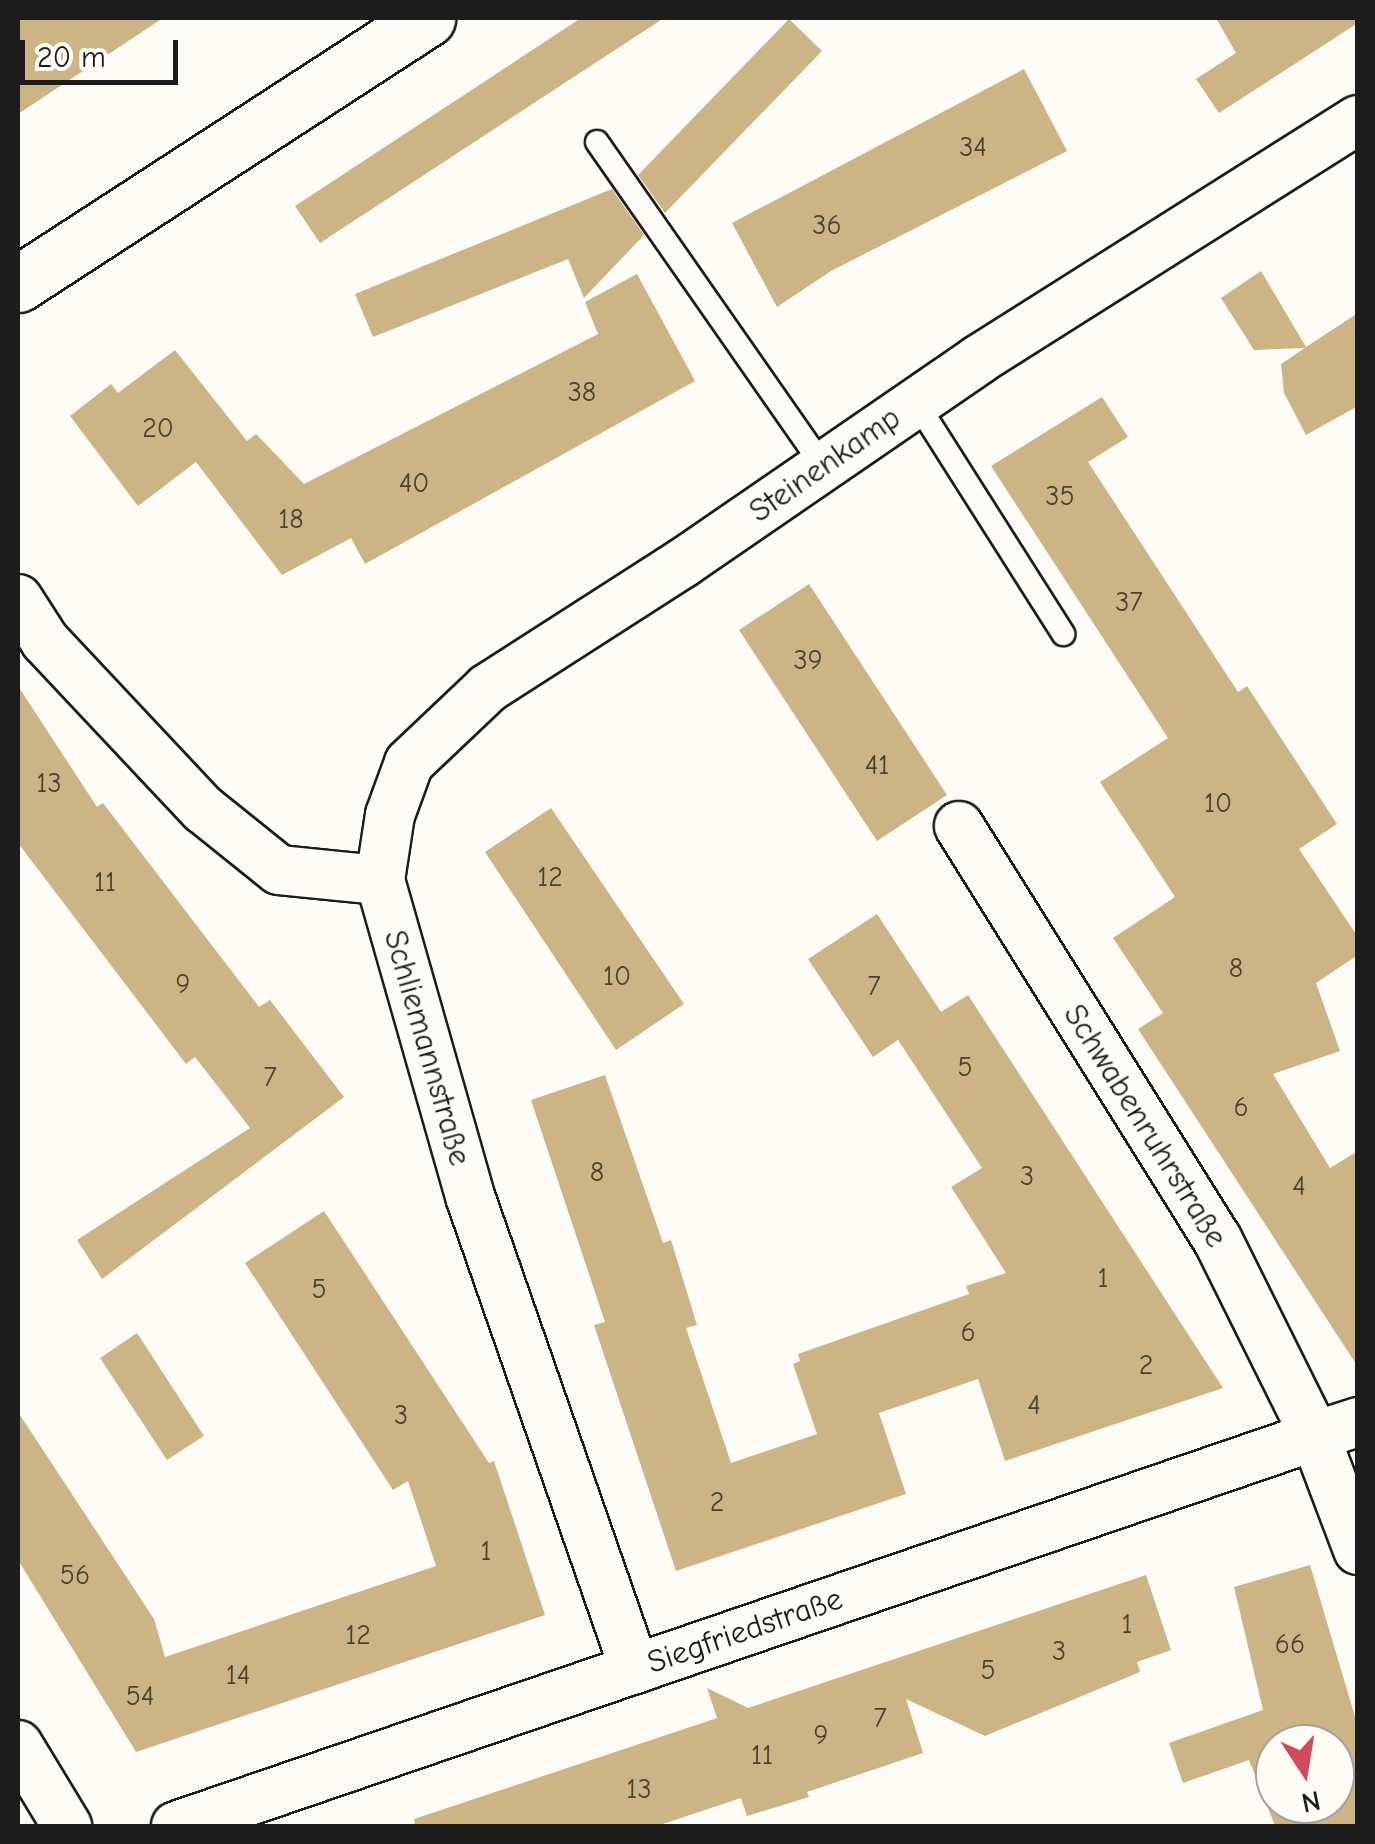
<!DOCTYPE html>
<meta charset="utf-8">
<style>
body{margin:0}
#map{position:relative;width:1375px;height:1844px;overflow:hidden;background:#fdfcf7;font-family:"Comic Neue",sans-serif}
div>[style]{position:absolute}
.building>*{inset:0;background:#cdb484}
.roads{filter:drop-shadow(2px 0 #1c1c1c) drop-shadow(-2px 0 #1c1c1c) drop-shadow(0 2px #1c1c1c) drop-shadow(0 -2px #1c1c1c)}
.lane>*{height:22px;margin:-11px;padding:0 11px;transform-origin:11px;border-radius:11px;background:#fdfcf7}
.street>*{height:48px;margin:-24px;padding:0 24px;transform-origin:24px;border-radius:24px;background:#fdfcf7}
.secondary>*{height:55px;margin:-27.5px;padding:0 27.5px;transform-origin:27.5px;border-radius:27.5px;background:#fdfcf7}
span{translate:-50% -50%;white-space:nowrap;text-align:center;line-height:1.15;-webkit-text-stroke:8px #fdfcf7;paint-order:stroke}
.number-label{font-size:28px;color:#484236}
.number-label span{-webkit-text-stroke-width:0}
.street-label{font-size:32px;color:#1c1c1c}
.frame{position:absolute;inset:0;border:20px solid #1c1c1c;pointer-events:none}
.north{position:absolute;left:1255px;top:1724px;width:100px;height:100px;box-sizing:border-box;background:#fdfcf7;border:2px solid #a3a29f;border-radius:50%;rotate:168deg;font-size:28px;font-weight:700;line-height:40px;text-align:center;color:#1c1c1c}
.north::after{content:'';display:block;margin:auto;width:35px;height:45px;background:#d1495b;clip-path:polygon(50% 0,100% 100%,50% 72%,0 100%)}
.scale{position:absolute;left:20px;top:40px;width:158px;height:45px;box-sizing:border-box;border:5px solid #1c1c1c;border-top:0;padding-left:12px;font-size:30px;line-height:35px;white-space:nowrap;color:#1c1c1c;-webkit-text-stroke:8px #fdfcf7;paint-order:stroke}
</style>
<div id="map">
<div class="building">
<div style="clip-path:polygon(18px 18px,163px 18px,18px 114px)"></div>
<div style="clip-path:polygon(581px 18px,664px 18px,320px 243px,295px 206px)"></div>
<div style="clip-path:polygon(1216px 18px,1358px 18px,1358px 23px,1219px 113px,1196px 79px,1236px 53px)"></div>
<div style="clip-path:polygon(789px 19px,822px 51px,665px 213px,638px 175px)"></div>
<div style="clip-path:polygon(1024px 69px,1067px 151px,831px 271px,777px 307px,732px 223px)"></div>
<div style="clip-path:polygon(612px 189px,644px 235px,584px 298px,568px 259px,373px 337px,355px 294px)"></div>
<div style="clip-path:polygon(1261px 271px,1306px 347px,1358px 313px,1358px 406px,1306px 435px,1284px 393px,1281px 364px,1305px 348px,1254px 350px,1221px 298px)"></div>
<div style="clip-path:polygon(637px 274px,695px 381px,365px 564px,351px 538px,282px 575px,196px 462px,138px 506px,70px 416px,111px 384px,118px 393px,175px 350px,247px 441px,256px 434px,304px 484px,598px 334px,585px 302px)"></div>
<div style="clip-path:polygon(1102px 397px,1128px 437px,1088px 462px,1238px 692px,1247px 686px,1337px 824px,1299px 849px,1358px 937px,1358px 955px,1316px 983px,1340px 1051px,1273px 1074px,1330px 1168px,1358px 1151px,1358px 1367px,1138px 1029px,1163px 1013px,1113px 938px,1175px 897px,1100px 782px,1168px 738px,991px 466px)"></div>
<div style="clip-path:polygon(809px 584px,947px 795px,877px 841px,739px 630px)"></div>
<div style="clip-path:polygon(18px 686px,97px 807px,103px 803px,259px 1007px,270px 1000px,344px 1097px,102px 1279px,77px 1240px,250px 1128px,195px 1057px,186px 1064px,18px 843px)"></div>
<div style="clip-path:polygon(551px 808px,684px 1004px,616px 1050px,485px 852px)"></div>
<div style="clip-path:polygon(877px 914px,941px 1012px,968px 995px,1223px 1388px,1005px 1461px,978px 1379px,879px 1413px,906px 1494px,676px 1571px,594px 1325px,605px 1322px,531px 1100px,605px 1075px,663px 1243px,671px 1240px,697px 1325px,686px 1328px,731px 1463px,817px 1434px,793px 1364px,800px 1361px,798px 1354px,969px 1294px,966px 1286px,1006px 1273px,951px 1187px,982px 1168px,898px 1040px,873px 1057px,808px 959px)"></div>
<div style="clip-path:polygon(324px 1211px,489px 1463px,494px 1461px,545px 1615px,136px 1752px,18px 1560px,18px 1412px,154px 1619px,165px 1657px,436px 1566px,408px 1481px,393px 1490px,245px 1263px)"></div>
<div style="clip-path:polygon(137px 1333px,204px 1436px,167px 1460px,100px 1358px)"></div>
<div style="clip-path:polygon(evenodd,1310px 1565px,1358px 1727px,1358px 1826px,1275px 1826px,1249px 1760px,1183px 1783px,1169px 1743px,1263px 1710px,1234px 1587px,1310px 1565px,1275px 1744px,1335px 1744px,1335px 1804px,1275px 1804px,1275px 1744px)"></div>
<div style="clip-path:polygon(1146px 1575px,1171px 1650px,1137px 1662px,1140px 1672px,985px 1736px,906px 1699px,923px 1753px,807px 1792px,809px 1797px,747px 1816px,741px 1798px,657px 1826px,415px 1826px,414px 1819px,717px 1718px,707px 1688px,748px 1708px)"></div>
</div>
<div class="roads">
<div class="lane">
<div style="left:597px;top:142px;width:396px;rotate:55.1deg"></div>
<div style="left:916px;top:402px;width:275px;rotate:57.6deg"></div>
</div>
<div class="street">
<div style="left:18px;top:599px;width:50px;rotate:57.3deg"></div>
<div style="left:45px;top:641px;width:231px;rotate:46.8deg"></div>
<div style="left:203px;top:809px;width:97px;rotate:38.8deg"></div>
<div style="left:279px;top:870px;width:101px;rotate:5.7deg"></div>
<div style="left:380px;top:880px;width:332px;rotate:74.1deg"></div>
<div style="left:471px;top:1199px;width:498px;rotate:70.8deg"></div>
<div style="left:380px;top:880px;width:66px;rotate:-81.3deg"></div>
<div style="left:390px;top:815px;width:55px;rotate:-69.9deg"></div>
<div style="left:409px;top:763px;width:109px;rotate:-43.5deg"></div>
<div style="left:488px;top:688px;width:232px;rotate:-32.7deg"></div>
<div style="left:683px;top:563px;width:358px;rotate:-34.5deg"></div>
<div style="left:978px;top:360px;width:449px;rotate:-32.3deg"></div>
<div style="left:1358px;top:1422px;width:45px;rotate:162deg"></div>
<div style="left:1315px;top:1436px;width:122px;rotate:69.3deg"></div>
<div style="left:18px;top:1745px;width:95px;rotate:58.8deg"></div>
<div style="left:176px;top:1826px;width:1204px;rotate:-18.9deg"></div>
<div style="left:1315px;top:1436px;width:220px;rotate:-116.4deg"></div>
<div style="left:1217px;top:1239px;width:487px;rotate:-122deg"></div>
</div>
<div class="secondary">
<div style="left:18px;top:284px;width:488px;rotate:-33deg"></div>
</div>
</div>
<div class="number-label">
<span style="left:973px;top:147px">34</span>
<span style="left:827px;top:225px">36</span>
<span style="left:582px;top:392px">38</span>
<span style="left:158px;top:428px">20</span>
<span style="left:414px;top:483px">40</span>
<span style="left:1060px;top:496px">35</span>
<span style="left:291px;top:519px">18</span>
<span style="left:1129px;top:602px">37</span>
<span style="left:808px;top:660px">39</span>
<span style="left:877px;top:765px">41</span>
<span style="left:49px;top:783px">13</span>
<span style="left:1218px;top:803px">10</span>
<span style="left:550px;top:877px">12</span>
<span style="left:105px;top:882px">11</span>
<span style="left:1236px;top:968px">8</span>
<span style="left:617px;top:976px">10</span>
<span style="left:183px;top:984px">9</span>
<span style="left:874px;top:986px">7</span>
<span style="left:965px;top:1067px">5</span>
<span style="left:270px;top:1077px">7</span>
<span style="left:1241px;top:1107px">6</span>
<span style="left:597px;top:1172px">8</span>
<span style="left:1027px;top:1176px">3</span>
<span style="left:1299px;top:1186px">4</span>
<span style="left:1103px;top:1278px">1</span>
<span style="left:319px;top:1289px">5</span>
<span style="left:968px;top:1332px">6</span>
<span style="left:1146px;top:1365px">2</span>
<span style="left:1034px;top:1405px">4</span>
<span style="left:401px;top:1415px">3</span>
<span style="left:717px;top:1502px">2</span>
<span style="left:486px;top:1551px">1</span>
<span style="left:75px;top:1575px">56</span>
<span style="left:1127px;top:1624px">1</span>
<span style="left:358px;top:1635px">12</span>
<span style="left:1290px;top:1644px">66</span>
<span style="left:1059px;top:1651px">3</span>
<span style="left:988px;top:1670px">5</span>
<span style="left:238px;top:1675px">14</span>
<span style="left:140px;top:1696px">54</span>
<span style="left:880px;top:1718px">7</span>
<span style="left:821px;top:1735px">9</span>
<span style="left:762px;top:1755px">11</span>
<span style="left:639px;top:1789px">13</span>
</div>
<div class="street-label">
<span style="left:825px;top:465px;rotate:-35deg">Steinenkamp</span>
<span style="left:427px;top:1048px;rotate:74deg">Schliemannstraße</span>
<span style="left:1145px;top:1126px;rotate:58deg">Schwabenruhrstraße</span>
<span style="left:745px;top:1631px;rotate:-19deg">Siegfriedstraße</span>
</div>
<div class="frame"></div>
<div class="north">N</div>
<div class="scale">20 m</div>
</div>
